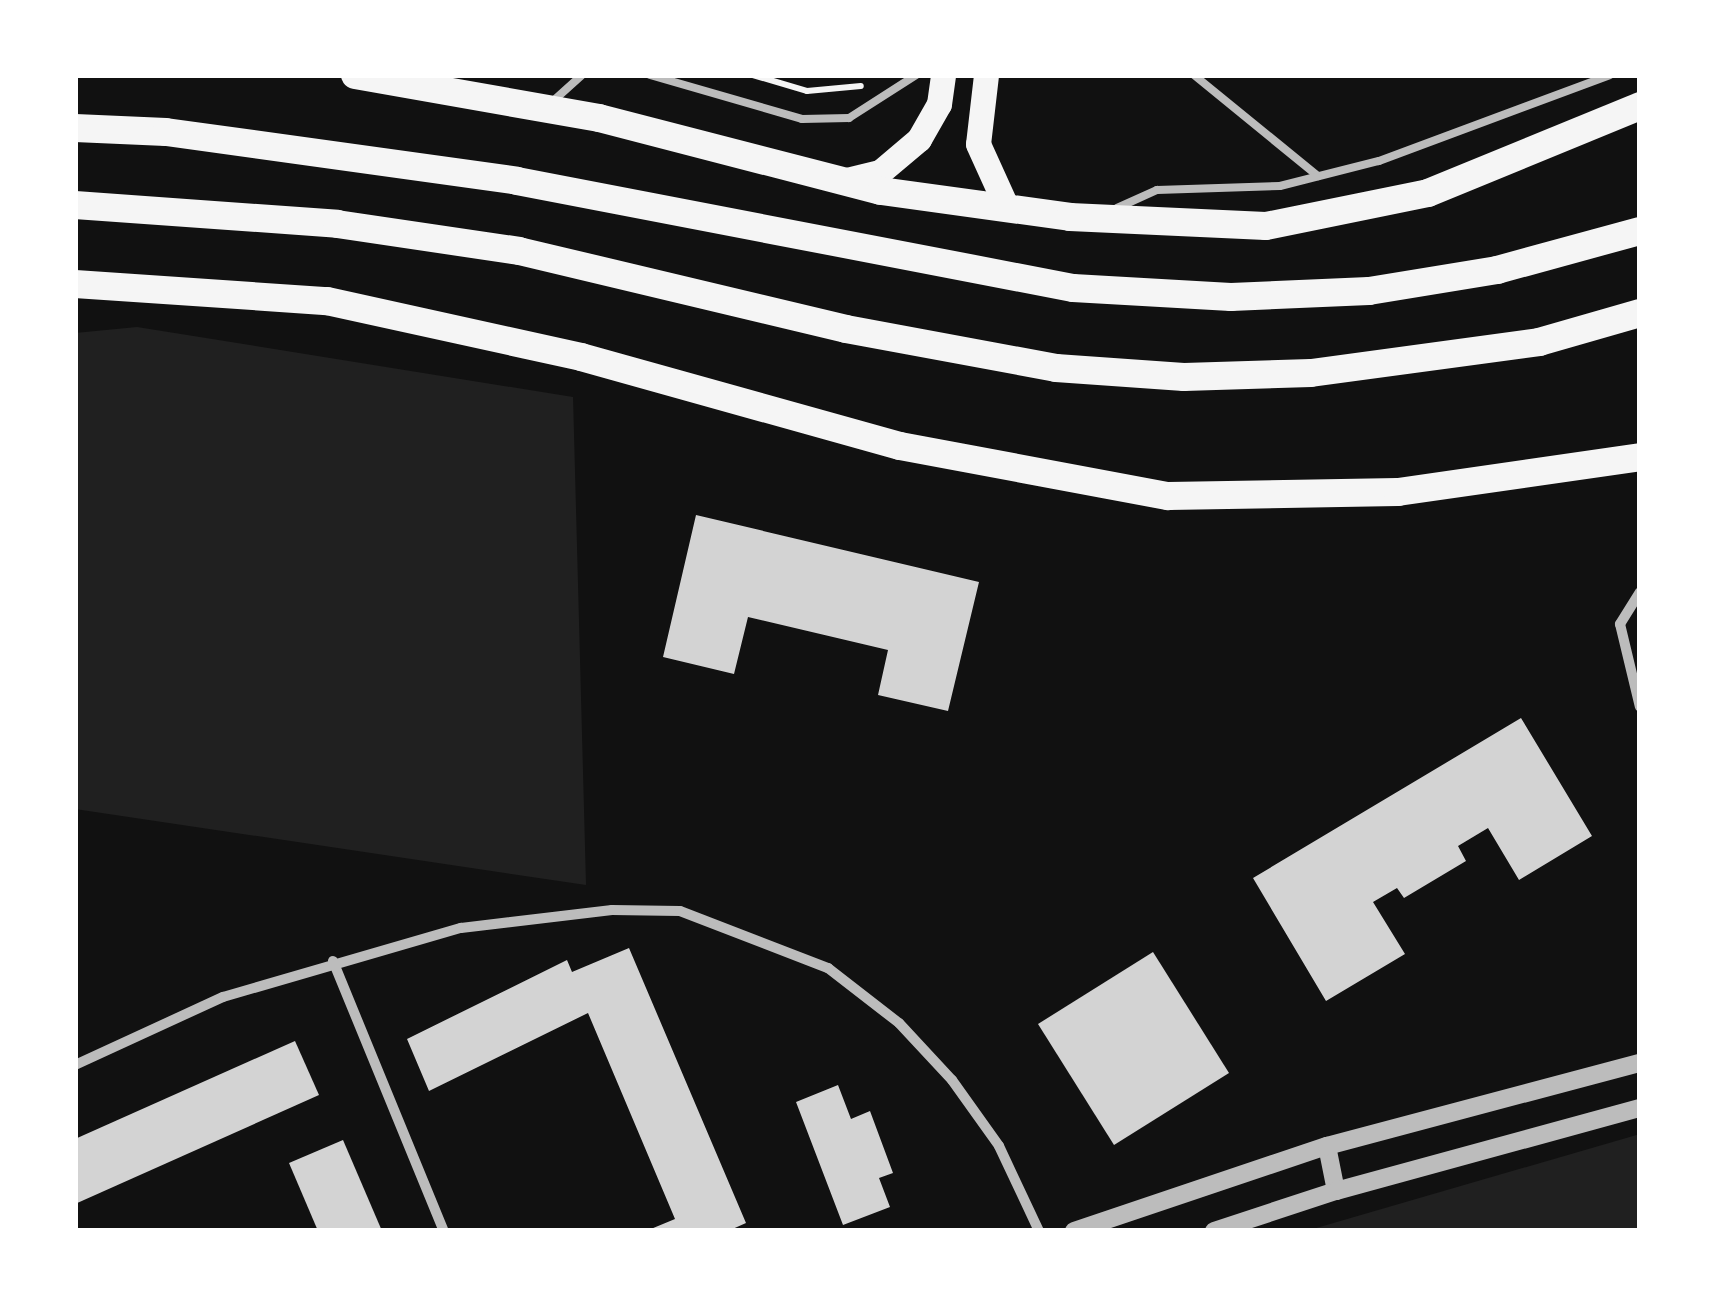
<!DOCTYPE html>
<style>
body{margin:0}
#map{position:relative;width:1715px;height:1306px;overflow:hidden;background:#111;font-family:Figtree,sans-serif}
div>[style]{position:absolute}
.green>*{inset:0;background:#202020}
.building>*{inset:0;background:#d3d3d3}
.path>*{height:6px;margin:-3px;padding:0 3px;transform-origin:3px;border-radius:3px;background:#f5f5f5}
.service>*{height:8px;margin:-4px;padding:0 4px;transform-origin:4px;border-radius:4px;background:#bcbcbc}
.minor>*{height:10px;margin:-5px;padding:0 5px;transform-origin:5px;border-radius:5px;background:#bcbcbc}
.tertiary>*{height:18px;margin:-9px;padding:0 9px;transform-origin:9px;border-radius:9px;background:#bcbcbc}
.primary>*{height:25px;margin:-12.5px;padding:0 12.5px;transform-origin:12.5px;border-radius:12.5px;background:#f5f5f5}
.trunk>*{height:28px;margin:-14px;padding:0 14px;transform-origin:14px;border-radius:14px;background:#f5f5f5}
span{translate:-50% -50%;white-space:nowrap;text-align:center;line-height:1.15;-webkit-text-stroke:8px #fff;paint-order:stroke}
.frame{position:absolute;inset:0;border:78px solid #fff;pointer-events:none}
</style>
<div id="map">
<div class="green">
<div style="clip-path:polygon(137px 327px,573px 397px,586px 885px,75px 809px,75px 333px)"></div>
<div style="clip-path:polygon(1640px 1134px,1640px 1231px,1306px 1231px)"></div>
</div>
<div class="building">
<div style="clip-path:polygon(696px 515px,979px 582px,948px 711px,878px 695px,888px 650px,748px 617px,734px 674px,663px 657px)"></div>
<div style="clip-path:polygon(1521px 718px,1592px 836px,1519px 880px,1488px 828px,1458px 846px,1466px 861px,1404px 898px,1397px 888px,1373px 902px,1405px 954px,1326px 1001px,1253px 878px)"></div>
<div style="clip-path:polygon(629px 948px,746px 1223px,728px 1231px,646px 1231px,675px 1219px,588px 1013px,429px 1091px,407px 1039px,567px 960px,572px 972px)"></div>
<div style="clip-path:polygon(1153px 952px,1229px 1073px,1114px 1145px,1038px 1024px)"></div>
<div style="clip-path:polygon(295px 1041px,319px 1095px,75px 1204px,75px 1139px)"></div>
<div style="clip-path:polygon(838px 1085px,851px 1119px,870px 1111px,893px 1173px,879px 1178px,890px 1207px,843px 1225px,796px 1102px)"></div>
<div style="clip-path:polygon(343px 1140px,382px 1231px,318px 1231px,289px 1163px)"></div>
</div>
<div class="path">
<div style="left:753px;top:75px;width:56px;rotate:16.5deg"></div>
<div style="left:807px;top:91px;width:54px;rotate:-5.3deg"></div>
</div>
<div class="service">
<div style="left:650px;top:75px;width:158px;rotate:16.1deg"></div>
<div style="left:802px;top:119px;width:47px;rotate:-1.2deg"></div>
<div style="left:849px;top:118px;width:80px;rotate:-32.7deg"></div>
<div style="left:1194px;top:75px;width:160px;rotate:39.2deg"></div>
<div style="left:552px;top:102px;width:40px;rotate:-42deg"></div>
<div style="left:1117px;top:208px;width:44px;rotate:-24.2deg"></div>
<div style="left:1157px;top:190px;width:123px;rotate:-1.9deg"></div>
<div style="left:1280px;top:186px;width:102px;rotate:-14.2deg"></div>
<div style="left:1379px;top:161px;width:246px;rotate:-20.4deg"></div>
</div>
<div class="minor">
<div style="left:1640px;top:592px;width:38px;rotate:122deg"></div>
<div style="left:1620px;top:624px;width:85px;rotate:76.5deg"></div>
<div style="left:333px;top:961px;width:292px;rotate:67.7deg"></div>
<div style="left:75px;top:1065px;width:163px;rotate:-24.7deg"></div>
<div style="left:223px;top:997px;width:248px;rotate:-16.2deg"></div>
<div style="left:461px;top:928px;width:152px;rotate:-6.8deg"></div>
<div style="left:612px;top:910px;width:68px;rotate:0.8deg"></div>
<div style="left:680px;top:911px;width:159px;rotate:21.1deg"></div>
<div style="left:828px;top:968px;width:90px;rotate:37.8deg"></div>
<div style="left:899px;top:1023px;width:78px;rotate:47.1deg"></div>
<div style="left:952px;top:1080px;width:81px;rotate:54.5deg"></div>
<div style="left:999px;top:1146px;width:94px;rotate:64.8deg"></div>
</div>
<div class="tertiary">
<div style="left:1327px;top:1146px;width:46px;rotate:78.7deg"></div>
<div style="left:1074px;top:1231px;width:267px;rotate:-18.6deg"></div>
<div style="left:1327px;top:1146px;width:324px;rotate:-14.9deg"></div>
<div style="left:1214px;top:1231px;width:128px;rotate:-18.2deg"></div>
<div style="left:1336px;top:1191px;width:315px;rotate:-15.3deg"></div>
</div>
<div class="primary">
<div style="left:986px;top:75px;width:69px;rotate:96.6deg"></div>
<div style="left:978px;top:144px;width:70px;rotate:65.6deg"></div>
<div style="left:843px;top:181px;width:38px;rotate:-14deg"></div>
<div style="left:880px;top:172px;width:51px;rotate:-40.2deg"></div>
<div style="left:919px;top:139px;width:40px;rotate:-60.3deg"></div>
<div style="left:939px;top:104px;width:29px;rotate:-82deg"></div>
</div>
<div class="trunk">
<div style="left:355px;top:75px;width:248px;rotate:10deg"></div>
<div style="left:599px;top:118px;width:291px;rotate:14.5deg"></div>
<div style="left:881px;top:191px;width:191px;rotate:7.8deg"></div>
<div style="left:1070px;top:217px;width:196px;rotate:2.6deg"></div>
<div style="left:1266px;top:226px;width:165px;rotate:-11.5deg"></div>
<div style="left:1428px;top:193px;width:229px;rotate:-22.3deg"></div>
<div style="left:75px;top:128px;width:91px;rotate:2.5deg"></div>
<div style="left:166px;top:132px;width:354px;rotate:7.9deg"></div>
<div style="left:517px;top:181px;width:566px;rotate:10.89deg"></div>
<div style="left:1073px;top:288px;width:158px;rotate:3.3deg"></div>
<div style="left:1231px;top:297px;width:138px;rotate:-2.5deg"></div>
<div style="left:1369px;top:291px;width:130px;rotate:-9.3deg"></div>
<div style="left:1497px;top:270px;width:148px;rotate:-15.3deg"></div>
<div style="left:75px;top:205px;width:263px;rotate:4.1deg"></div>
<div style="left:337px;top:224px;width:184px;rotate:8.4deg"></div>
<div style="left:519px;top:251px;width:336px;rotate:13.4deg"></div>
<div style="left:846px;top:329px;width:214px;rotate:10.5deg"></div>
<div style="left:1056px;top:368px;width:128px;rotate:4deg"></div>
<div style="left:1184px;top:377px;width:127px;rotate:-1.8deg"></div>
<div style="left:1311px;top:373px;width:230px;rotate:-7.7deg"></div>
<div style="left:1539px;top:342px;width:105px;rotate:-16deg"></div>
<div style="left:75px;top:284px;width:253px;rotate:3.9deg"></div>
<div style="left:327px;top:301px;width:260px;rotate:12.4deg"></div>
<div style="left:581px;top:357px;width:331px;rotate:15.6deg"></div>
<div style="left:900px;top:446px;width:273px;rotate:10.6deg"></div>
<div style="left:1168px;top:496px;width:230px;rotate:-1deg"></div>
<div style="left:1398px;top:492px;width:245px;rotate:-8.2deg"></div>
</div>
<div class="frame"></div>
</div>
